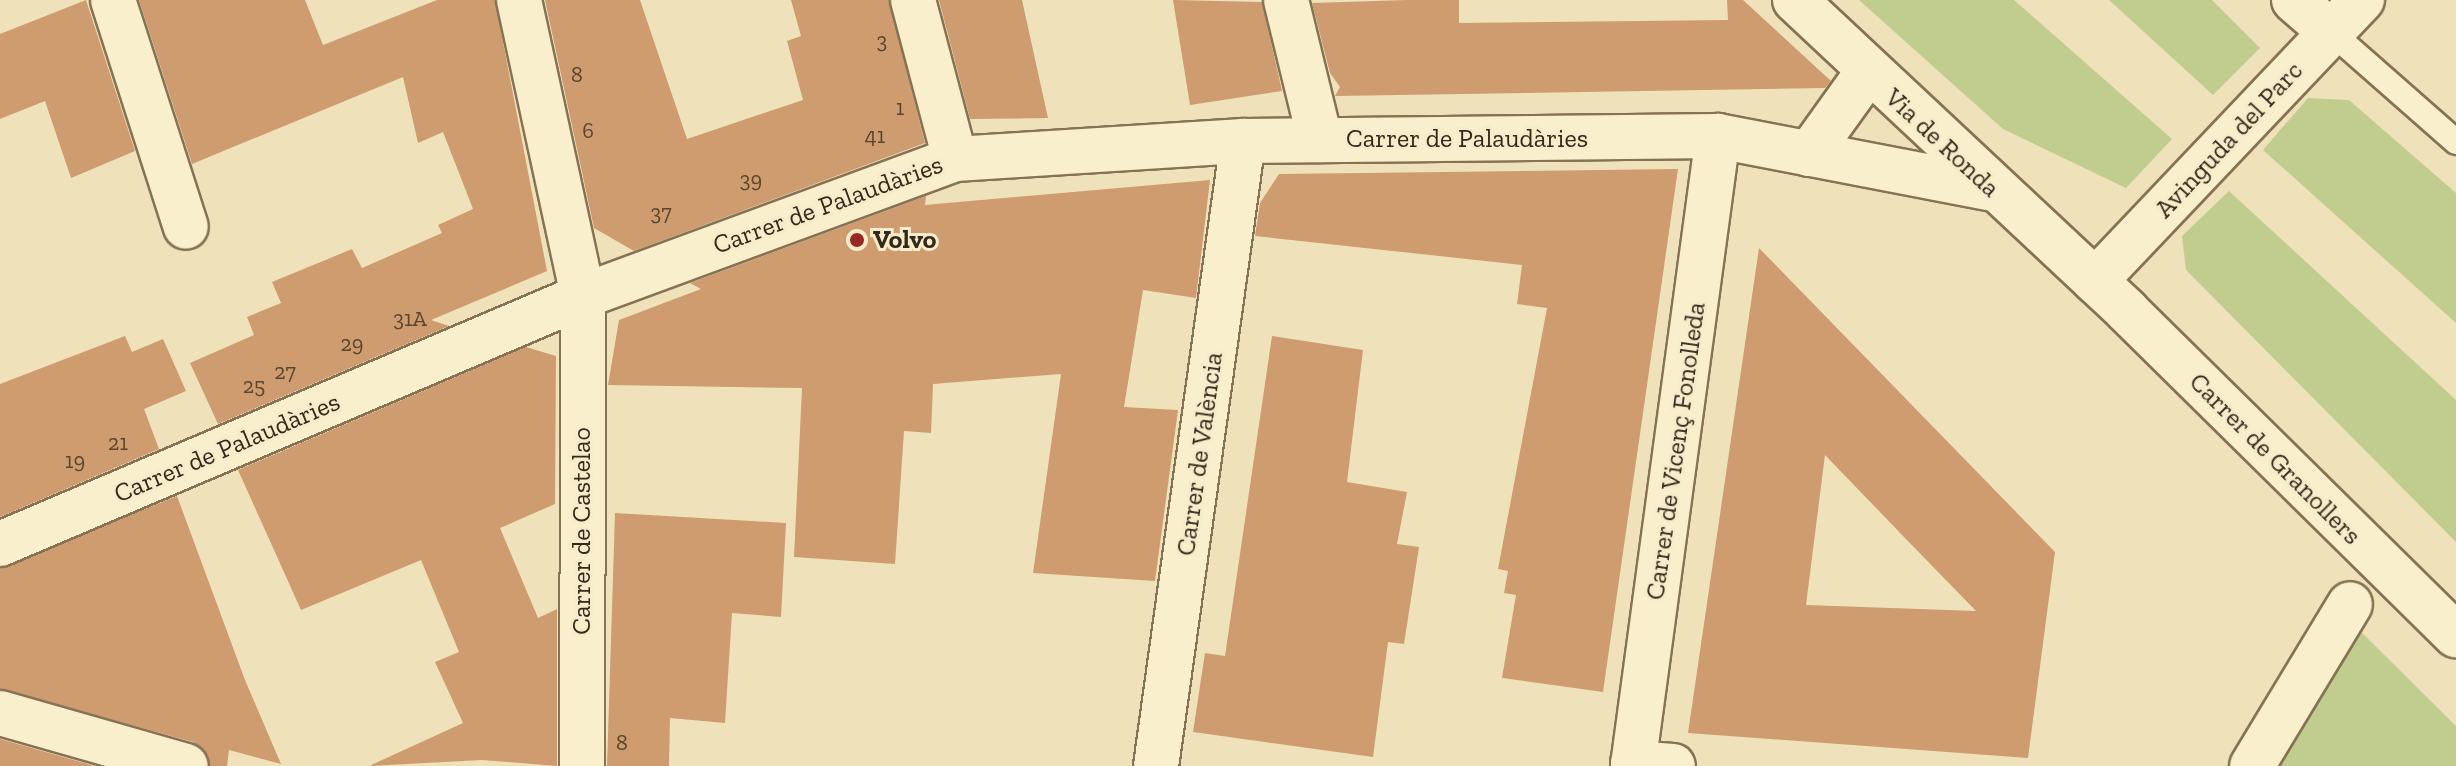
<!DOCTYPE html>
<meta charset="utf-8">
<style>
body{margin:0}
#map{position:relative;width:2456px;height:766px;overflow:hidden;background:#efe2ba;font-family:"Zilla Slab",serif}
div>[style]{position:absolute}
.green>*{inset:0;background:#c1cc8f}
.building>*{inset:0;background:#ce9c6f}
.roads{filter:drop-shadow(2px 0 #867254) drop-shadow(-2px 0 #867254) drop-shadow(0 2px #867254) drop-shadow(0 -2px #867254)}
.lane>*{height:24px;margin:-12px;padding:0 12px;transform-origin:12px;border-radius:12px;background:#faefcd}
.street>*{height:44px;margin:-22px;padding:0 22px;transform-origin:22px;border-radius:22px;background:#faefcd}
.dots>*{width:22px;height:22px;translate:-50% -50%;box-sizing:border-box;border:4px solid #f6ecca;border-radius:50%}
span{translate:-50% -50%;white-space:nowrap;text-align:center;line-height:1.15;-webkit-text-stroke:6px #f6ecca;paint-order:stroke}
.number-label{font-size:22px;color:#5a452f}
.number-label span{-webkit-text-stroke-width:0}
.street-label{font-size:26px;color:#34281a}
.poi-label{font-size:26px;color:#34281a;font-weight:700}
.left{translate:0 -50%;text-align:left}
</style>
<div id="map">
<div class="green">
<div style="clip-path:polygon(1859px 0,2014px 0,2172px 139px,2126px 188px,2003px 129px)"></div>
<div style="clip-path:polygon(2109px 0,2212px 0,2260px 48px,2213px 95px)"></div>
<div style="clip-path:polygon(2308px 98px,2349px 100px,2456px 193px,2456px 323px,2263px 150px)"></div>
<div style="clip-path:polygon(2229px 191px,2456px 400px,2456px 542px,2186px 270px,2182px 236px)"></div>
<div style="clip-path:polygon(2349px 620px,2456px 726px,2456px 766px,2264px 766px)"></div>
</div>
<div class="building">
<div style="clip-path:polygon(86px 0,135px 151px,71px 178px,45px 101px,0 119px,0 34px)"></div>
<div style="clip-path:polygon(139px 0,305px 0,323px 45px,437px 0,495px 0,547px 271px,431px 320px,449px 326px,218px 424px,190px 363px,254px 335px,247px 317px,281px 303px,272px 282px,352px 249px,362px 268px,442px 233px,438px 225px,473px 209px,443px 132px,418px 143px,403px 77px,192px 164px)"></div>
<div style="clip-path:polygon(545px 0,640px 0,687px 139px,803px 100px,787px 41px,801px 36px,791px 0,889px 0,925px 143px,634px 251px,594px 228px)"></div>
<div style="clip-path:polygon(939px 0,1022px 0,1048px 118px,970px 119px)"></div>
<div style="clip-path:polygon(1173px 0,1262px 2px,1282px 91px,1190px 105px)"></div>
<div style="clip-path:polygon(1407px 0,1459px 0,1459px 23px,1728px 20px,1727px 0,1743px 0,1831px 81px,1825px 88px,1335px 96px,1340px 87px,1330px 73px,1312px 3px)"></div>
<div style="clip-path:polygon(1678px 169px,1603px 692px,1502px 678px,1516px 595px,1504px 593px,1508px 571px,1498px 569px,1547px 308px,1517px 304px,1522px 265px,1255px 236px,1260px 203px,1279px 174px)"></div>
<div style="clip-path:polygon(1210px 180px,1196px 298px,1143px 290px,1124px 407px,1178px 410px,1155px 581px,1033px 573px,1061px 374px,933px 384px,931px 433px,904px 431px,895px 564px,794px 557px,802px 388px,608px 385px,619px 320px,701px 289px,690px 283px,926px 196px,925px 205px)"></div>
<div style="clip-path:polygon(evenodd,1759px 248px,2055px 552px,2028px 758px,1688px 733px,1759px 248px,1825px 455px,1905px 538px,1976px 611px,1806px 605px,1825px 455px)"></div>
<div style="clip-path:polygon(125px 336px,132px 352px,163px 339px,186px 391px,144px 409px,159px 449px,0 517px,0 384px)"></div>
<div style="clip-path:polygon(1272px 336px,1363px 350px,1347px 482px,1407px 492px,1397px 544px,1419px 547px,1404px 644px,1388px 642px,1373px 757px,1193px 732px,1205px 653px,1225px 656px)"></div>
<div style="clip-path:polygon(526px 347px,556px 356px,555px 504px,500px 528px,538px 618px,557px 609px,557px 766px,482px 760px,369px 766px,463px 723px,435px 662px,459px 652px,421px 560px,301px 610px,238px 470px)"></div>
<div style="clip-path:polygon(177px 496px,245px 680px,281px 764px,229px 750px,227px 766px,210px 766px,193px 742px,0 689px,0 568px)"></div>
<div style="clip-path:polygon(615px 513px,786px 523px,781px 617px,732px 613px,725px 723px,670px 718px,669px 766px,607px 766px)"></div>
<div style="clip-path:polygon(0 739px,95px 766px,0 766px)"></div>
</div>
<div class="roads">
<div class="lane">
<div style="left:2331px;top:32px;width:167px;rotate:41.3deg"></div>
</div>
<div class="street">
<div style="left:113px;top:0;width:238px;rotate:72.2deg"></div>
<div style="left:519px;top:0;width:303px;rotate:77.8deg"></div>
<div style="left:583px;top:296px;width:470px;rotate:90.1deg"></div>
<div style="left:913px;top:0;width:164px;rotate:75.2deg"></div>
<div style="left:1286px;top:0;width:144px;rotate:76.3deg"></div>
<div style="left:1795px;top:0;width:455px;rotate:43.1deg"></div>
<div style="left:2127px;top:311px;width:462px;rotate:44.6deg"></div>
<div style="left:2294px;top:0;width:49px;rotate:40.9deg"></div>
<div style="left:1809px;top:154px;width:100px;rotate:-54.4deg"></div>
<div style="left:2095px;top:281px;width:388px;rotate:-46.5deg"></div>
<div style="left:0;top:544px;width:634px;rotate:-23.04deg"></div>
<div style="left:583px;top:296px;width:396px;rotate:-20.2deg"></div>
<div style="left:955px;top:159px;width:289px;rotate:-3.6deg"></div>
<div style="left:1243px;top:141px;width:475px;rotate:-0.6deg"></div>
<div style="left:1718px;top:136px;width:276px;rotate:10.9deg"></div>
<div style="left:0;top:713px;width:193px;rotate:15.9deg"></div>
<div style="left:1633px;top:763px;width:40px;rotate:4.3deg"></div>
<div style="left:1156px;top:766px;width:631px;rotate:-82.08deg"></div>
<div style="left:1633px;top:766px;width:636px;rotate:-82.32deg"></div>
<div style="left:2252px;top:766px;width:189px;rotate:-58.8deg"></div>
</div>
</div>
<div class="dots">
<div style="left:857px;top:240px;background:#962923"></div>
</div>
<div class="number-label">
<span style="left:882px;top:41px">3</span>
<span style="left:577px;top:75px">8</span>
<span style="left:900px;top:108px">1</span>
<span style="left:588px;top:131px">6</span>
<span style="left:875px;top:136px">41</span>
<span style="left:751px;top:180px">39</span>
<span style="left:661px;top:213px">37</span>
<span style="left:410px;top:319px">31A</span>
<span style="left:352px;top:344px">29</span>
<span style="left:285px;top:372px">27</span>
<span style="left:254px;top:386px">25</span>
<span style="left:118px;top:443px">21</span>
<span style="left:75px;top:461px">19</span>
<span style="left:622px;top:743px">8</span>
</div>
<div class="street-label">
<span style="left:1467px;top:139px">Carrer de Palaudàries</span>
<span style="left:2229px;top:140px;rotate:-47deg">Avinguda del Parc</span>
<span style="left:1942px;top:143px;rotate:43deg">Via de Ronda</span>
<span style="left:828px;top:205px;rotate:-20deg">Carrer de Palaudàries</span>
<span style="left:227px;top:448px;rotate:-23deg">Carrer de Palaudàries</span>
<span style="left:1676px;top:451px;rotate:-82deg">Carrer de Vicenç Fonolleda</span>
<span style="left:1200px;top:454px;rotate:-82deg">Carrer de València</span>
<span style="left:2275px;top:459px;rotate:45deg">Carrer de Granollers</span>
<span style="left:582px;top:531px;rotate:-90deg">Carrer de Castelao</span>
</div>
<div class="poi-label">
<span class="left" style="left:873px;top:240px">Volvo</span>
</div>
</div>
